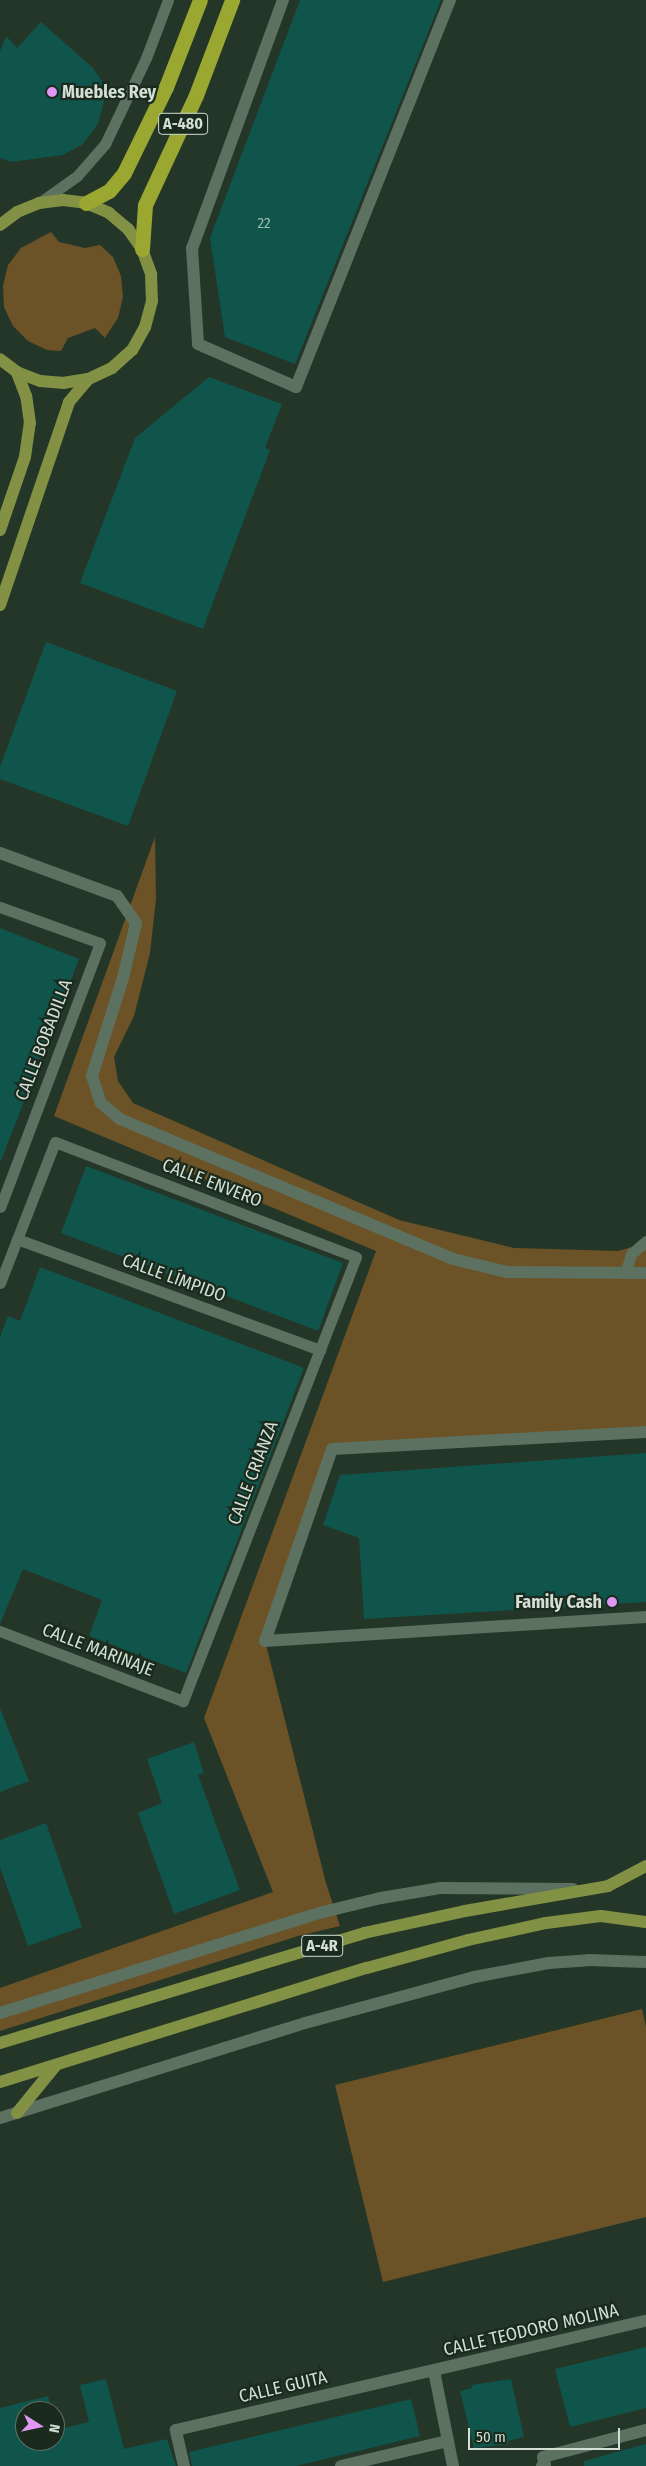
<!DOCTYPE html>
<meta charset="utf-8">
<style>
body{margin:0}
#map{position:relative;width:646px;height:2466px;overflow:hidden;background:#243627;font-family:"Fira Sans Condensed",sans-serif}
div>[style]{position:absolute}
.green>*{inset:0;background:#6b5327}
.building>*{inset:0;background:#10554c}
.lane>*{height:11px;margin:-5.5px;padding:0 5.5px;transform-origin:5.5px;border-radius:5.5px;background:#5d7160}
.street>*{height:12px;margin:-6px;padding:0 6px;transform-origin:6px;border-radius:6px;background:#5d7160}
.secondary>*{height:12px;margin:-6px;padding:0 6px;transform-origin:6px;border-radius:6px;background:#5d7160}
.primary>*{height:12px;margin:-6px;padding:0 6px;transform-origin:6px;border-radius:6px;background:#829144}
.highway>*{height:15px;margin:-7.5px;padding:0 7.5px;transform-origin:7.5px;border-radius:7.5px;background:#9aa731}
.dots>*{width:14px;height:14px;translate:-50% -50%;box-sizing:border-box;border:2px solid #1a2b1d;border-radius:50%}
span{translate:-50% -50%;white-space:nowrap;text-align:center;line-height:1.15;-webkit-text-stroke:4.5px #1a2b1d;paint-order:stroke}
.number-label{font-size:15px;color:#a2bcb3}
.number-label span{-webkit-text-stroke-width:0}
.shield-label span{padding:1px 4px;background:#1a2b1d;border:1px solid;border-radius:4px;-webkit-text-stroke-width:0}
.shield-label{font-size:16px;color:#d3ded5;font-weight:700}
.poi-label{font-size:18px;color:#d3ded5;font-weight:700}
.left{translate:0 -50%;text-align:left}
.right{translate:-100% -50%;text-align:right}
.street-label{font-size:18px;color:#d3ded5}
.north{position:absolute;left:15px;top:2401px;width:50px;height:50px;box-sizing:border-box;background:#1a2b1d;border:1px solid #647367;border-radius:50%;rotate:100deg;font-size:14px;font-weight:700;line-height:20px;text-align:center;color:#d3ded5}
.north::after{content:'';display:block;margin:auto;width:18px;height:22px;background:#de98f3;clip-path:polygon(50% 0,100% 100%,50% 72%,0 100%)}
.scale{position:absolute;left:468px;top:2428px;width:152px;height:22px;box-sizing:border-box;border:2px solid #d3ded5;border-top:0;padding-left:6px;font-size:15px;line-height:18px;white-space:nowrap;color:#d3ded5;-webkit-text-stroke:4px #1a2b1d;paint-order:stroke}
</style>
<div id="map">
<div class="green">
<div style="clip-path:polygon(51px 232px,59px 242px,85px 248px,100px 245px,113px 257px,121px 276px,123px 297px,118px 318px,105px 338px,95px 328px,68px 338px,61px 351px,47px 350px,28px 341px,13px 326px,4px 307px,3px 286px,8px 265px,21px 248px)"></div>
<div style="clip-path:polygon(155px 837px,156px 899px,150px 953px,134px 1016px,114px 1057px,118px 1081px,133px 1103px,399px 1220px,514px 1248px,618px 1251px,646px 1243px,646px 1432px,332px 1449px,265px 1641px,326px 1883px,340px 1926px,298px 1936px,0 2031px,0 1988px,273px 1892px,204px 1718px,376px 1251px,54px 1116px)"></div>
<div style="clip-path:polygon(642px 2009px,646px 2027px,646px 2217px,383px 2282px,335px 2085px)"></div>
</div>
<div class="building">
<div style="clip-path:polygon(300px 0,441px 0,295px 364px,225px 337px,210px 238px)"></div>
<div style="clip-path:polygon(41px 22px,93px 68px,103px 83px,104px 101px,98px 124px,83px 144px,63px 155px,11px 162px,0 158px,0 52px,6px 36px,17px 48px)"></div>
<div style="clip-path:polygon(209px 377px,282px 404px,265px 448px,270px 450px,203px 629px,80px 583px,135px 438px)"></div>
<div style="clip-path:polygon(46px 642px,177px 691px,128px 826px,0 779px,0 767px)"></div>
<div style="clip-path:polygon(0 928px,79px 959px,1px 1161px,0 1161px)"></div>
<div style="clip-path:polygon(86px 1166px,343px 1263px,318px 1331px,61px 1233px)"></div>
<div style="clip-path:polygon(40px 1267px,304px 1368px,186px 1673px,89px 1636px,102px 1600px,23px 1569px,0 1624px,0 1337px,8px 1316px,20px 1321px)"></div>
<div style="clip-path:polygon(646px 1453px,646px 1602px,364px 1619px,359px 1538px,323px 1525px,340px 1475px)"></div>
<div style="clip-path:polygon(0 1708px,29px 1781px,0 1792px)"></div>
<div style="clip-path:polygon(194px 1742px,204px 1773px,198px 1775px,240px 1890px,174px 1914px,138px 1813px,162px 1803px,147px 1759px)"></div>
<div style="clip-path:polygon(46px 1823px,82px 1927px,28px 1946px,0 1867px,0 1840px)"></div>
<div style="clip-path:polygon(646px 2347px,646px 2408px,570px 2427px,555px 2369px)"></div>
<div style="clip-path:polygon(106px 2379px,124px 2449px,167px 2439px,176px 2466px,0 2466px,0 2408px,48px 2396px,52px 2411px,25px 2411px,25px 2441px,55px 2441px,55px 2425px,56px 2430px,89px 2422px,80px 2385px)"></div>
<div style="clip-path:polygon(511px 2379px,524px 2437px,508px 2441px,509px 2444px,474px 2448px,460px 2391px,472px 2388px,471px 2385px)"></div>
<div style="clip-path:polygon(411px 2399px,420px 2436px,296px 2466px,192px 2466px,189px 2452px)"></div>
<div style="clip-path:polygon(646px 2444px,646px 2466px,584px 2466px,584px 2461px)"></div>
</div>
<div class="lane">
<div style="left:39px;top:203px;width:47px;rotate:-35.4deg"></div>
<div style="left:77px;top:176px;width:43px;rotate:-48.8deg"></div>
<div style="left:105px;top:144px;width:95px;rotate:-64.5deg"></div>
<div style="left:146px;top:58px;width:62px;rotate:-69.2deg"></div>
<div style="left:0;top:907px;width:106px;rotate:19.8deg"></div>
<div style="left:100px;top:943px;width:282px;rotate:110.7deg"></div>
<div style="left:17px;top:1239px;width:323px;rotate:20.1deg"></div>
<div style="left:625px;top:1273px;width:20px;rotate:-72deg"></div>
<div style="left:631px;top:1254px;width:20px;rotate:-41deg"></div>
<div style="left:0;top:1283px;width:151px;rotate:-68.7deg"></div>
<div style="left:55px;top:1142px;width:322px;rotate:20.9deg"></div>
<div style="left:356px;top:1257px;width:477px;rotate:111.3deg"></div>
<div style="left:183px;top:1701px;width:196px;rotate:-159.1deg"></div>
</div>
<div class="street">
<div style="left:283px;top:0;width:264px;rotate:110.1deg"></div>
<div style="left:192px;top:248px;width:96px;rotate:86.4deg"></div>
<div style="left:198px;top:344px;width:107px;rotate:23.7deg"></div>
<div style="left:296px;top:387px;width:417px;rotate:-68.3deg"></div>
<div style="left:0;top:853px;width:125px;rotate:20.2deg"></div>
<div style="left:117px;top:896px;width:33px;rotate:55deg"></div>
<div style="left:136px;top:923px;width:57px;rotate:103.3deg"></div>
<div style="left:123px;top:978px;width:103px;rotate:107.6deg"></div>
<div style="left:92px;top:1076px;width:28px;rotate:72deg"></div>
<div style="left:101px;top:1103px;width:25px;rotate:40deg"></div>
<div style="left:120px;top:1119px;width:361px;rotate:22.8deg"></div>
<div style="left:453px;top:1259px;width:56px;rotate:13.5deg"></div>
<div style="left:507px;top:1272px;width:139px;rotate:0.4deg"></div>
<div style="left:646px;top:1432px;width:314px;rotate:176.9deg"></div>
<div style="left:332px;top:1449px;width:203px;rotate:109.2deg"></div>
<div style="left:265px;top:1641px;width:382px;rotate:-3.6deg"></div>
<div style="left:0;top:2013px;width:334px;rotate:-17.4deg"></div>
<div style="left:319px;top:1913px;width:64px;rotate:-13.6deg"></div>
<div style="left:381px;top:1898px;width:61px;rotate:-9.5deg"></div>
<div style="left:441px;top:1888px;width:132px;rotate:0.4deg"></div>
<div style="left:434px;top:2371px;width:97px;rotate:78.7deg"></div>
<div style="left:184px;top:2466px;width:37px;rotate:-103deg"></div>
<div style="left:176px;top:2430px;width:482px;rotate:-13.1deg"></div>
<div style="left:341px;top:2466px;width:110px;rotate:-13.2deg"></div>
<div style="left:542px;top:2466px;width:3px;rotate:-18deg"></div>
<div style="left:545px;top:2465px;width:8px;rotate:-104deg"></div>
<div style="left:543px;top:2457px;width:106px;rotate:-14.7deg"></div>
</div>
<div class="secondary">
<div style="left:0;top:2118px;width:319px;rotate:-17.3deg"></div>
<div style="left:305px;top:2023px;width:175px;rotate:-15.2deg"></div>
<div style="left:474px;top:1977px;width:76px;rotate:-10.6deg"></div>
<div style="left:549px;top:1963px;width:39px;rotate:-4deg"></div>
<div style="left:588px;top:1960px;width:58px;rotate:2deg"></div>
</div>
<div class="primary">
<div style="left:0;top:225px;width:21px;rotate:-37deg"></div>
<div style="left:17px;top:212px;width:24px;rotate:-22deg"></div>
<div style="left:39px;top:203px;width:24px;rotate:-7deg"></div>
<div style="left:63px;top:200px;width:23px;rotate:7deg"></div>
<div style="left:86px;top:203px;width:25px;rotate:23deg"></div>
<div style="left:109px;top:213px;width:25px;rotate:40deg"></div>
<div style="left:128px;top:229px;width:24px;rotate:55deg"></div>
<div style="left:142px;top:249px;width:27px;rotate:70deg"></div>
<div style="left:151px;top:274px;width:27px;rotate:88deg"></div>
<div style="left:152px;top:301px;width:27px;rotate:105deg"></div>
<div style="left:145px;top:327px;width:26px;rotate:119deg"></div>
<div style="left:132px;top:350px;width:27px;rotate:138deg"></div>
<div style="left:112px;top:368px;width:26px;rotate:155deg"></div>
<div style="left:88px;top:379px;width:24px;rotate:171deg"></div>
<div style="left:64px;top:383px;width:24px;rotate:-175deg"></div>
<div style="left:40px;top:381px;width:25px;rotate:-159deg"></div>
<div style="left:17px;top:372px;width:21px;rotate:-143deg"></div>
<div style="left:0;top:530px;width:77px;rotate:-71.1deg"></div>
<div style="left:25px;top:457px;width:34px;rotate:-82deg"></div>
<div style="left:30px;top:423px;width:27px;rotate:-98deg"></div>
<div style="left:26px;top:396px;width:26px;rotate:-111deg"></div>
<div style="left:0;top:605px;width:214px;rotate:-71.2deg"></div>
<div style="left:69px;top:402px;width:30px;rotate:-50deg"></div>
<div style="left:0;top:2043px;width:380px;rotate:-16.8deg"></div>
<div style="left:364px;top:1933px;width:103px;rotate:-12.3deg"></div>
<div style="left:465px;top:1911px;width:145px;rotate:-9.9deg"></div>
<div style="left:608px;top:1886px;width:43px;rotate:-27.8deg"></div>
<div style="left:0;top:2082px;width:384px;rotate:-17.3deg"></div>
<div style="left:367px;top:1968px;width:105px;rotate:-15.5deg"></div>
<div style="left:468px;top:1940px;width:80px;rotate:-12.3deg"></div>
<div style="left:546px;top:1923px;width:55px;rotate:-7.3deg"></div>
<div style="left:601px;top:1916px;width:45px;rotate:7.6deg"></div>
<div style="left:17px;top:2113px;width:62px;rotate:-50.9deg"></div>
</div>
<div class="highway">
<div style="left:86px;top:203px;width:26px;rotate:-28deg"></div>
<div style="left:109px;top:191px;width:23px;rotate:-50deg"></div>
<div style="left:124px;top:173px;width:96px;rotate:-64deg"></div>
<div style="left:166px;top:87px;width:93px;rotate:-68.7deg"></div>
<div style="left:142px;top:249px;width:44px;rotate:-86.1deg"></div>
<div style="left:145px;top:205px;width:121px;rotate:-65.1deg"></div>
<div style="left:196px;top:95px;width:102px;rotate:-69.2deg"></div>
</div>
<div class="dots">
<div style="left:52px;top:92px;background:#de98f3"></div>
<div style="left:612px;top:1602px;background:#de98f3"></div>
</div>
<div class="number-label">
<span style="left:264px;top:224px">22</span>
</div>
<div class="shield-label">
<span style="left:183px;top:124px">A-480</span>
<span style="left:322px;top:1946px">A-4R</span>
</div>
<div class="poi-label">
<span class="left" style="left:62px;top:92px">Muebles Rey</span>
<span class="right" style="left:602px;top:1602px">Family Cash</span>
</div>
<div class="street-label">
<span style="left:44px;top:1040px;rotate:-69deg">CALLE BOBADILLA</span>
<span style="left:212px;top:1183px;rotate:21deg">CALLE ENVERO</span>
<span style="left:174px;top:1278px;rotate:20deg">CALLE LÍMPIDO</span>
<span style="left:253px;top:1473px;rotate:-69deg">CALLE CRIANZA</span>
<span style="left:98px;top:1650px;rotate:21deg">CALLE MARINAJE</span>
<span style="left:531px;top:2330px;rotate:-13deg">CALLE TEODORO MOLINA</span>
<span style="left:283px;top:2387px;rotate:-13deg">CALLE GUITA</span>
</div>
<div class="north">N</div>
<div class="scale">50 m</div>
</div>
